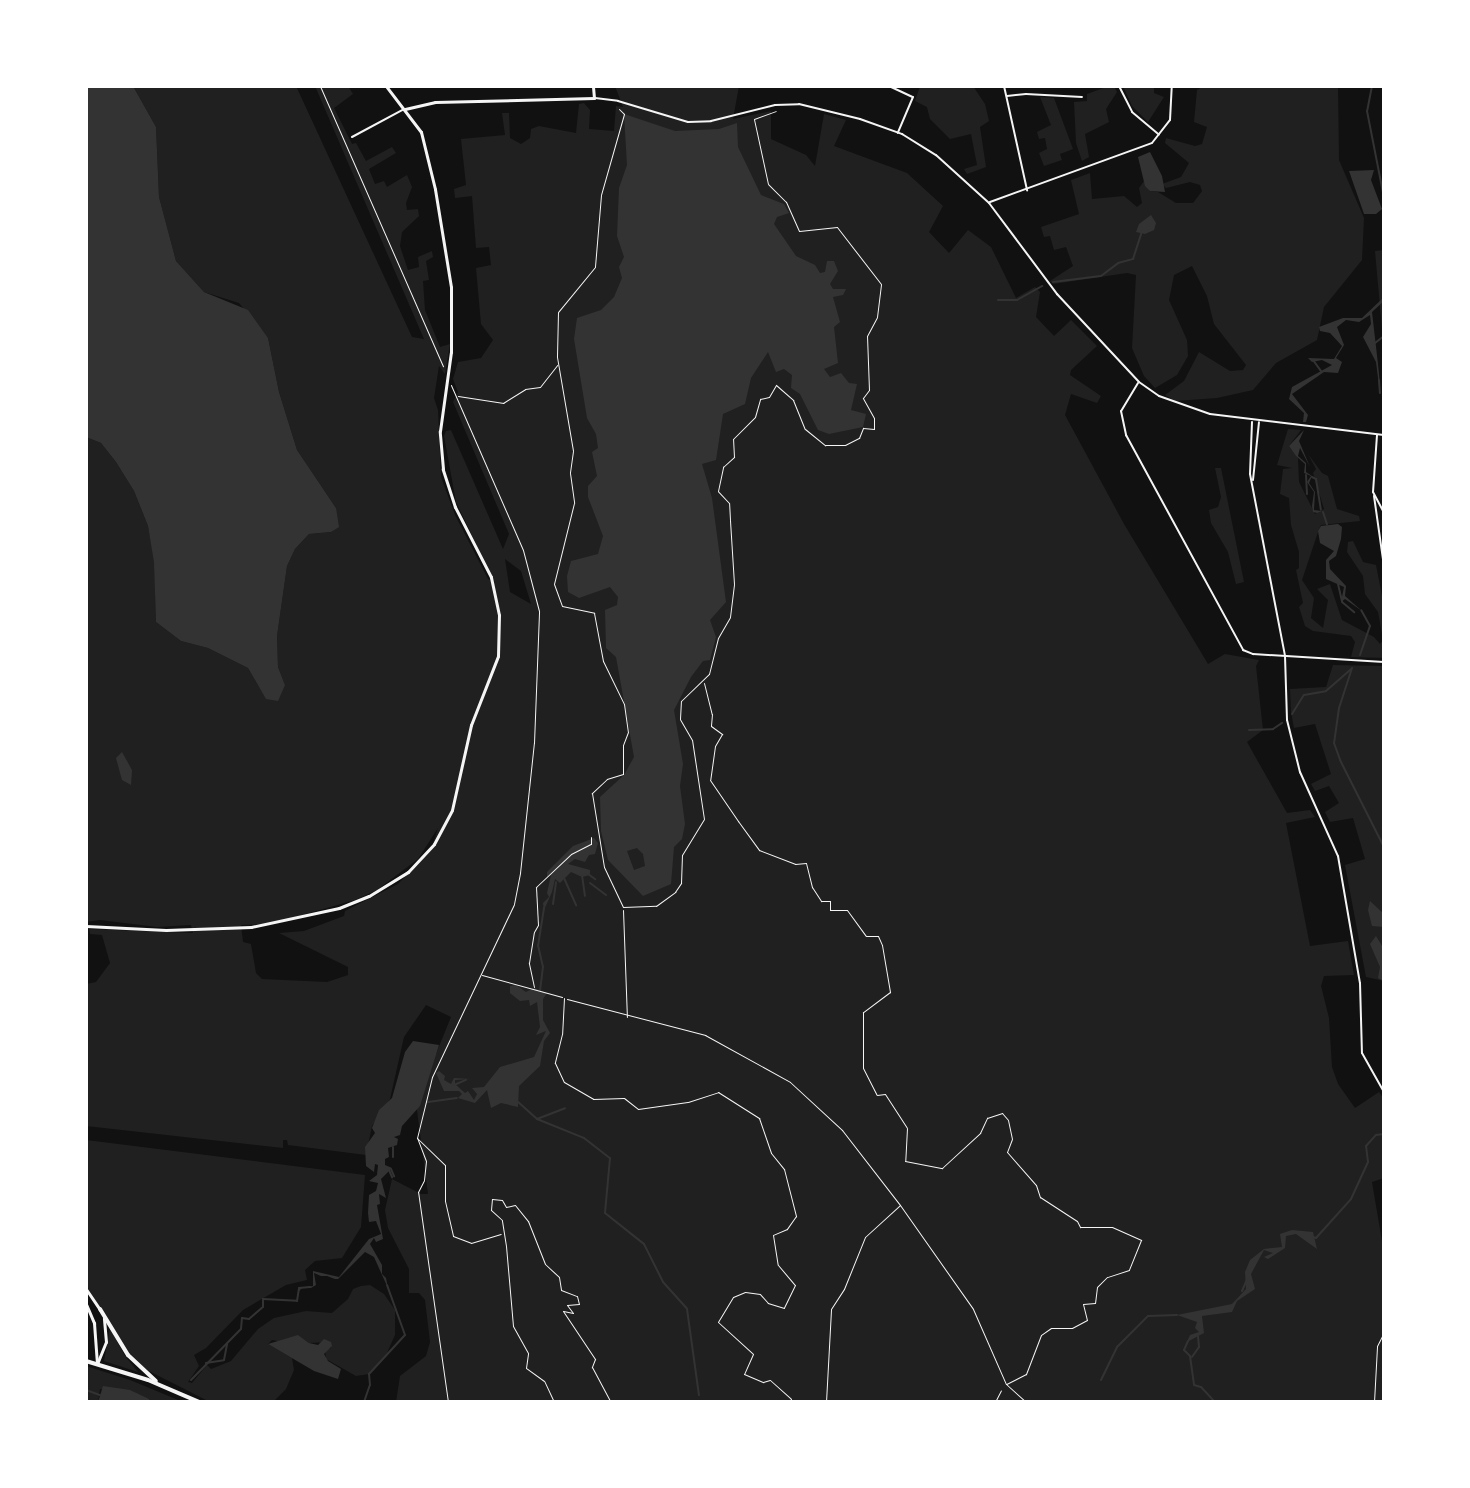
<!DOCTYPE html>
<style>
body{margin:0}
#map{position:relative;width:1470px;height:1488px;overflow:hidden;background:#111;font-family:"Archivo Narrow",sans-serif}
div>[style]{position:absolute}
.green>*{inset:0;background:#202020}
.water>*{inset:0;background:#333}
.stream>*{height:2px;margin:-1px;padding:0 1px;transform-origin:1px;border-radius:1px;background:#333}
.path>*{height:1px;margin:-0.5px;padding:0 0.5px;transform-origin:0.5px;border-radius:0.5px;background:#f5f5f5}
.minor>*{height:2px;margin:-1px;padding:0 1px;transform-origin:1px;border-radius:1px;background:#f5f5f5}
.tertiary>*{height:3px;margin:-1.5px;padding:0 1.5px;transform-origin:1.5px;border-radius:1.5px;background:#f5f5f5}
.trunk>*{height:4px;margin:-2px;padding:0 2px;transform-origin:2px;border-radius:2px;background:#f5f5f5}
span{translate:-50% -50%;white-space:nowrap;text-align:center;line-height:1.15;-webkit-text-stroke:7px #fff;paint-order:stroke}
.frame{position:absolute;inset:0;border:88px solid #fff;pointer-events:none}
</style>
<div id="map">
<div class="green">
<div style="clip-path:polygon(evenodd,133px 86px,296px 86px,412px 337px,424px 339px,315px 86px,348px 86px,353px 94px,334px 108px,352px 144px,356px 143px,366px 161px,392px 147px,396px 153px,369px 169px,375px 184px,384px 181px,387px 187px,407px 175px,412px 187px,406px 203px,407px 210px,418px 209px,419px 216px,402px 232px,400px 246px,408px 270px,419px 267px,418px 257px,432px 251px,433px 257px,426px 261px,429px 280px,423px 281px,425px 310px,440px 347px,450px 344px,445px 374px,439px 366px,434px 398px,438px 410px,441px 477px,455px 515px,488px 579px,495px 583px,456px 502px,444px 436px,446px 431px,451px 430px,503px 549px,509px 534px,453px 402px,458px 392px,453px 379px,458px 362px,481px 358px,493px 340px,481px 324px,476px 268px,491px 265px,489px 247px,476px 248px,472px 196px,455px 198px,454px 189px,466px 185px,461px 139px,505px 135px,502px 113px,509px 113px,510px 138px,521px 144px,530px 138px,531px 129px,539px 126px,576px 133px,579px 104px,584px 103px,590px 110px,589px 129px,614px 131px,616px 106px,623px 107px,615px 86px,739px 86px,733px 119px,771px 111px,771px 139px,806px 155px,815px 166px,824px 114px,846px 120px,834px 146px,907px 173px,943px 206px,929px 232px,949px 253px,968px 230px,991px 247px,1016px 298px,1035px 287px,1040px 292px,1036px 317px,1054px 336px,1071px 320px,1097px 346px,1071px 370px,1070px 375px,1101px 396px,1097px 403px,1071px 394px,1065px 415px,1124px 524px,1208px 664px,1225px 654px,1259px 660px,1256px 666px,1263px 730px,1247px 742px,1287px 813px,1310px 810px,1315px 817px,1286px 823px,1310px 946px,1348px 941px,1354px 975px,1324px 976px,1321px 986px,1329px 1018px,1332px 1067px,1338px 1084px,1355px 1108px,1379px 1092px,1384px 1099px,1384px 1178px,1372px 1182px,1384px 1253px,1384px 1402px,396px 1402px,400px 1376px,426px 1356px,430px 1342px,425px 1300px,419px 1293px,409px 1293px,409px 1269px,388px 1228px,385px 1210px,392px 1179px,421px 1194px,428px 1194px,416px 1103px,451px 1017px,426px 1005px,404px 1037px,390px 1099px,372px 1126px,366px 1155px,288px 1145px,287px 1140px,283px 1140px,283px 1148px,86px 1126px,86px 984px,96px 982px,110px 963px,102px 935px,90px 934px,89px 929px,193px 933px,191px 925px,157px 927px,100px 920px,86px 922px,86px 437px,101px 443px,116px 462px,134px 491px,148px 526px,155px 562px,156px 622px,181px 641px,208px 648px,248px 668px,264px 695px,285px 685px,278px 667px,277px 636px,287px 566px,295px 549px,309px 534px,331px 532px,336px 508px,297px 450px,279px 392px,268px 338px,239px 303px,204px 292px,176px 261px,159px 197px,156px 127px,133px 86px,505px 559px,521px 571px,531px 604px,510px 592px,505px 559px,133px 86px,438px 828px,431px 850px,398px 884px,345px 911px,344px 916px,304px 931px,279px 933px,348px 967px,348px 975px,327px 982px,262px 979px,256px 973px,251px 944px,243px 942px,241px 925px,270px 924px,355px 900px,377px 890px,418px 859px,438px 828px)"></div>
<div style="clip-path:polygon(920px 86px,973px 86px,985px 104px,989px 121px,980px 127px,986px 167px,967px 174px,964px 169px,977px 165px,971px 134px,950px 139px,930px 119px,927px 107px,915px 101px)"></div>
<div style="clip-path:polygon(1109px 86px,1114px 86px,1117px 92px,1106px 109px,1109px 122px,1085px 134px,1089px 157px,1082px 161px,1076px 143px,1074px 102px,1087px 101px,1087px 94px)"></div>
<div style="clip-path:polygon(1123px 86px,1154px 86px,1154px 93px,1164px 97px,1148px 122px,1132px 106px)"></div>
<div style="clip-path:polygon(1204px 86px,1338px 86px,1339px 160px,1364px 218px,1362px 260px,1324px 307px,1317px 340px,1276px 363px,1253px 390px,1217px 398px,1175px 401px,1165px 395px,1184px 381px,1199px 352px,1230px 371px,1243px 370px,1246px 365px,1214px 324px,1207px 296px,1192px 266px,1174px 275px,1169px 300px,1187px 340px,1188px 356px,1177px 375px,1155px 388px,1144px 376px,1132px 348px,1136px 275px,1127px 273px,1053px 284px,1050px 281px,1073px 266px,1066px 247px,1054px 250px,1050px 236px,1044px 237px,1041px 227px,1079px 214px,1071px 180px,1090px 173px,1092px 199px,1124px 196px,1137px 207px,1142px 203px,1139px 188px,1144px 181px,1150px 191px,1158px 192px,1176px 203px,1193px 203px,1202px 191px,1200px 185px,1190px 182px,1166px 188px,1162px 184px,1181px 177px,1189px 163px,1165px 143px,1166px 138px,1195px 146px,1202px 144px,1207px 127px,1194px 122px,1197px 90px)"></div>
<div style="clip-path:polygon(1040px 97px,1054px 98px,1073px 149px,1060px 154px,1062px 160px,1044px 166px,1039px 153px,1047px 149px,1045px 138px,1039px 139px,1037px 132px,1051px 125px)"></div>
<div style="clip-path:polygon(1384px 250px,1384px 351px,1375px 251px)"></div>
<div style="clip-path:polygon(1288px 429px,1301px 430px,1289px 446px,1298px 458px,1299px 482px,1315px 514px,1324px 509px,1313px 473px,1316px 469px,1308px 454px,1322px 473px,1328px 476px,1337px 509px,1359px 516px,1360px 521px,1321px 525px,1319px 529px,1302px 580px,1314px 598px,1311px 618px,1323px 628px,1328px 600px,1317px 589px,1330px 584px,1342px 620px,1374px 637px,1380px 644px,1383px 640px,1378px 612px,1365px 594px,1363px 576px,1347px 552px,1348px 542px,1353px 541px,1363px 562px,1376px 565px,1384px 606px,1384px 658px,1351px 657px,1355px 642px,1351px 636px,1313px 631px,1305px 626px,1299px 607px,1303px 603px,1296px 570px,1299px 568px,1299px 552px,1291px 525px,1289px 498px,1280px 494px,1283px 469px,1292px 468px,1277px 465px)"></div>
<div style="clip-path:polygon(1215px 468px,1221px 468px,1244px 582px,1236px 584px,1228px 552px,1211px 523px,1209px 510px,1218px 507px,1221px 497px)"></div>
<div style="clip-path:polygon(1333px 665px,1384px 666px,1384px 981px,1366px 977px,1345px 865px,1365px 859px,1353px 818px,1330px 822px,1325px 812px,1339px 803px,1329px 786px,1315px 791px,1311px 784px,1331px 774px,1315px 724px,1294px 728px,1291px 712px,1290px 689px,1326px 687px)"></div>
<div style="clip-path:polygon(86px 1140px,365px 1175px,361px 1227px,342px 1258px,315px 1261px,305px 1270px,307px 1280px,286px 1285px,243px 1310px,206px 1348px,194px 1355px,199px 1366px,188px 1382px,192px 1383px,207px 1365px,211px 1369px,231px 1361px,258px 1329px,274px 1318px,306px 1311px,332px 1313px,348px 1299px,353px 1289px,361px 1286px,370px 1285px,384px 1294px,395px 1310px,395px 1335px,387px 1353px,369px 1374px,356px 1376px,326px 1359px,325px 1350px,331px 1348px,331px 1342px,309px 1343px,299px 1336px,283px 1342px,272px 1340px,268px 1344px,292px 1358px,294px 1370px,286px 1389px,273px 1402px,210px 1402px,145px 1369px,125px 1348px,86px 1285px)"></div>
<div style="clip-path:polygon(110px 1328px,125px 1356px,138px 1372px,104px 1361px)"></div>
<div style="clip-path:polygon(86px 1366px,130px 1380px,183px 1402px,149px 1402px,149px 1399px,100px 1389px,98px 1402px,86px 1402px)"></div>
</div>
<div class="water">
<div style="clip-path:polygon(86px 86px,133px 86px,156px 127px,159px 197px,176px 261px,204px 292px,248px 310px,268px 338px,279px 392px,297px 450px,336px 508px,339px 527px,331px 532px,309px 534px,295px 549px,287px 566px,277px 636px,278px 667px,285px 685px,278px 701px,266px 699px,248px 668px,208px 648px,181px 641px,156px 622px,154px 562px,148px 526px,134px 491px,116px 462px,101px 443px,86px 437px)"></div>
<div style="clip-path:polygon(evenodd,624px 114px,675px 131px,719px 129px,737px 123px,738px 147px,761px 195px,784px 204px,789px 213px,777px 217px,774px 224px,796px 256px,815px 265px,820px 273px,825px 272px,827px 261px,834px 261px,838px 271px,830px 284px,833px 289px,846px 289px,843px 295px,833px 297px,840px 322px,834px 327px,838px 363px,824px 369px,830px 377px,841px 373px,849px 383px,857px 384px,851px 410px,866px 414px,863px 427px,829px 434px,818px 430px,800px 394px,791px 388px,792px 375px,784px 369px,776px 372px,768px 352px,751px 378px,745px 404px,723px 414px,716px 460px,702px 464px,712px 498px,726px 602px,710px 620px,716px 637px,710px 660px,703px 661px,691px 677px,674px 710px,683px 764px,680px 786px,685px 824px,682px 839px,674px 847px,671px 884px,643px 896px,608px 860px,601px 831px,600px 797px,624px 775px,634px 757px,616px 657px,606px 648px,605px 610px,617px 605px,618px 597px,610px 587px,579px 598px,568px 592px,567px 576px,571px 561px,598px 554px,603px 536px,588px 497px,588px 486px,597px 476px,592px 452px,598px 448px,596px 434px,587px 418px,574px 339px,577px 318px,601px 310px,614px 297px,622px 278px,619px 267px,624px 257px,617px 236px,619px 188px,627px 165px,624px 114px,637px 848px,643px 854px,645px 866px,634px 870px,627px 851px,637px 848px)"></div>
<div style="clip-path:polygon(1150px 152px,1162px 176px,1165px 192px,1150px 191px,1145px 186px,1138px 157px)"></div>
<div style="clip-path:polygon(1374px 170px,1371px 180px,1382px 209px,1376px 214px,1364px 214px,1349px 171px)"></div>
<div style="clip-path:polygon(1151px 215px,1156px 223px,1154px 230px,1145px 234px,1136px 232px,1139px 224px)"></div>
<div style="clip-path:polygon(1384px 297px,1384px 301px,1372px 312px,1378px 364px,1380px 384px,1379px 386px,1376px 362px,1363px 337px,1371px 324px,1370px 315px,1359px 322px,1346px 320px,1337px 327px,1344px 345px,1336px 358px,1342px 362px,1338px 373px,1324px 372px,1292px 394px,1308px 415px,1306px 422px,1303px 422px,1304px 413px,1289px 399px,1292px 387px,1332px 365px,1322px 360px,1312px 362px,1308px 358px,1334px 359px,1342px 346px,1330px 333px,1320px 331px,1319px 327px,1343px 318px,1362px 318px)"></div>
<div style="clip-path:polygon(1304px 430px,1299px 441px,1310px 467px,1300px 448px,1298px 456px,1306px 463px,1306px 472px,1312px 476px,1309px 483px,1315px 492px,1314px 510px,1322px 511px,1317px 513px,1313px 512px,1312px 506px,1314px 492px,1307px 482px,1311px 476px,1304px 473px,1305px 464px,1296px 456px,1289px 446px)"></div>
<div style="clip-path:polygon(1338px 524px,1342px 527px,1341px 539px,1336px 556px,1329px 561px,1330px 569px,1346px 586px,1345px 596px,1362px 611px,1345px 599px,1341px 602px,1344px 587px,1326px 579px,1326px 560px,1334px 551px,1320px 543px,1318px 531px,1321px 526px)"></div>
<div style="clip-path:polygon(122px 752px,132px 770px,131px 785px,122px 780px,116px 758px)"></div>
<div style="clip-path:polygon(594px 838px,598px 843px,595px 854px,589px 855px,585px 862px,575px 859px,568px 864px,590px 870px,590px 875px,582px 877px,571px 872px,560px 883px,555px 879px,552px 892px,544px 910px,543px 903px,549px 897px,547px 893px,551px 875px,547px 878px,547px 872px,573px 846px)"></div>
<div style="clip-path:polygon(1370px 901px,1384px 914px,1384px 927px,1372px 926px,1368px 910px)"></div>
<div style="clip-path:polygon(1376px 936px,1384px 949px,1382px 980px,1378px 978px,1380px 967px,1370px 944px)"></div>
<div style="clip-path:polygon(516px 985px,526px 992px,534px 988px,547px 993px,543px 999px,543px 1020px,550px 1033px,544px 1041px,540px 1066px,519px 1086px,518px 1107px,501px 1103px,491px 1108px,487px 1090px,475px 1103px,458px 1098px,462px 1094px,459px 1091px,444px 1091px,436px 1073px,439px 1071px,445px 1076px,444px 1080px,451px 1084px,454px 1078px,471px 1079px,455px 1080px,455px 1084px,465px 1093px,468px 1091px,474px 1100px,477px 1094px,472px 1088px,484px 1087px,500px 1067px,534px 1057px,546px 1031px,536px 1035px,540px 1027px,537px 1002px,530px 1006px,529px 1000px,520px 1001px,510px 993px,510px 986px)"></div>
<div style="clip-path:polygon(413px 1041px,439px 1045px,420px 1106px,402px 1126px,400px 1135px,394px 1137px,398px 1139px,397px 1145px,388px 1148px,389px 1157px,385px 1159px,385px 1165px,392px 1168px,381px 1179px,386px 1198px,379px 1194px,380px 1204px,377px 1205px,383px 1239px,376px 1242px,374px 1238px,370px 1244px,382px 1265px,382px 1274px,386px 1278px,387px 1283px,387px 1286px,374px 1257px,365px 1252px,338px 1279px,335px 1279px,327px 1276px,321px 1276px,314px 1273px,316px 1285px,311px 1288px,302px 1288px,299px 1291px,299px 1288px,313px 1286px,313px 1271px,339px 1277px,369px 1239px,381px 1234px,376px 1221px,369px 1222px,368px 1213px,369px 1195px,376px 1191px,378px 1183px,369px 1181px,377px 1175px,378px 1165px,375px 1164px,374px 1172px,366px 1166px,365px 1147px,375px 1133px,372px 1128px,379px 1110px,392px 1098px,405px 1052px)"></div>
<div style="clip-path:polygon(1292px 1230px,1313px 1232px,1317px 1249px,1296px 1234px,1286px 1236px,1285px 1248px,1268px 1259px,1264px 1257px,1273px 1253px,1264px 1250px,1251px 1274px,1255px 1289px,1237px 1301px,1232px 1312px,1202px 1316px,1204px 1333px,1187px 1342px,1190px 1335px,1199px 1332px,1195px 1328px,1197px 1322px,1177px 1315px,1232px 1304px,1246px 1289px,1245px 1272px,1250px 1260px,1264px 1249px,1282px 1247px,1280px 1234px)"></div>
<div style="clip-path:polygon(298px 1335px,309px 1343px,318px 1345px,324px 1339px,331px 1342px,332px 1346px,324px 1354px,328px 1361px,341px 1369px,338px 1379px,314px 1371px,268px 1344px)"></div>
<div style="clip-path:polygon(103px 1386px,130px 1390px,149px 1399px,149px 1402px,98px 1402px)"></div>
</div>
<div class="stream">
<div style="left:1372px;top:86px;width:25px;rotate:101deg"></div>
<div style="left:1367px;top:111px;width:89px;rotate:78.9deg"></div>
<div style="left:1053px;top:282px;width:48px;rotate:-7.1deg"></div>
<div style="left:1101px;top:276px;width:21px;rotate:-37deg"></div>
<div style="left:1118px;top:263px;width:16px;rotate:-15deg"></div>
<div style="left:1133px;top:259px;width:29px;rotate:-72deg"></div>
<div style="left:998px;top:300px;width:19px"></div>
<div style="left:1017px;top:300px;width:29px;rotate:-29deg"></div>
<div style="left:1375px;top:343px;width:11px;rotate:-38deg"></div>
<div style="left:1313px;top:360px;width:14px;rotate:54deg"></div>
<div style="left:1379px;top:380px;width:13px;rotate:86deg"></div>
<div style="left:1306px;top:475px;width:19px;rotate:87deg"></div>
<div style="left:1312px;top:477px;width:4px;rotate:27deg"></div>
<div style="left:1316px;top:479px;width:31px;rotate:81deg"></div>
<div style="left:1323px;top:512px;width:13px;rotate:72deg"></div>
<div style="left:1338px;top:584px;width:18px;rotate:77deg"></div>
<div style="left:1342px;top:602px;width:16px;rotate:40deg"></div>
<div style="left:1360px;top:655px;width:31px;rotate:-71deg"></div>
<div style="left:1370px;top:626px;width:18px;rotate:-119deg"></div>
<div style="left:1352px;top:668px;width:42px;rotate:108deg"></div>
<div style="left:1339px;top:708px;width:35px;rotate:98deg"></div>
<div style="left:1334px;top:743px;width:20px;rotate:70deg"></div>
<div style="left:1341px;top:762px;width:95px;rotate:63.2deg"></div>
<div style="left:1292px;top:714px;width:22px;rotate:-58deg"></div>
<div style="left:1304px;top:695px;width:22px;rotate:-10deg"></div>
<div style="left:1326px;top:691px;width:33px;rotate:-41deg"></div>
<div style="left:1249px;top:730px;width:24px;rotate:-2deg"></div>
<div style="left:1273px;top:729px;width:11px;rotate:-34deg"></div>
<div style="left:588px;top:874px;width:9px;rotate:36deg"></div>
<div style="left:582px;top:875px;width:21px;rotate:82deg"></div>
<div style="left:564px;top:878px;width:30px;rotate:66deg"></div>
<div style="left:590px;top:883px;width:20px;rotate:37deg"></div>
<div style="left:553px;top:904px;width:22px;rotate:-82deg"></div>
<div style="left:540px;top:991px;width:24px;rotate:-83deg"></div>
<div style="left:543px;top:967px;width:22px;rotate:-103deg"></div>
<div style="left:538px;top:946px;width:39px;rotate:-81deg"></div>
<div style="left:454px;top:1085px;width:13px;rotate:-23deg"></div>
<div style="left:517px;top:1101px;width:27px;rotate:42deg"></div>
<div style="left:537px;top:1119px;width:30px;rotate:-21deg"></div>
<div style="left:428px;top:1102px;width:29px;rotate:-8deg"></div>
<div style="left:537px;top:1119px;width:51px;rotate:22deg"></div>
<div style="left:584px;top:1138px;width:33px;rotate:38deg"></div>
<div style="left:610px;top:1158px;width:55px;rotate:95.2deg"></div>
<div style="left:605px;top:1213px;width:50px;rotate:38.5deg"></div>
<div style="left:644px;top:1244px;width:42px;rotate:63.4deg"></div>
<div style="left:663px;top:1282px;width:36px;rotate:48deg"></div>
<div style="left:687px;top:1309px;width:87px;rotate:82.1deg"></div>
<div style="left:393px;top:1157px;width:10px;rotate:-90deg"></div>
<div style="left:391px;top:1169px;width:8px;rotate:67deg"></div>
<div style="left:389px;top:1170px;width:8px;rotate:67deg"></div>
<div style="left:1313px;top:1237px;width:3px;rotate:18deg"></div>
<div style="left:1316px;top:1238px;width:52px;rotate:-48.1deg"></div>
<div style="left:1351px;top:1199px;width:41px;rotate:-65.3deg"></div>
<div style="left:1368px;top:1162px;width:16px;rotate:-97deg"></div>
<div style="left:1366px;top:1146px;width:15px;rotate:-48deg"></div>
<div style="left:1376px;top:1135px;width:8px;rotate:-7deg"></div>
<div style="left:1242px;top:1291px;width:13px;rotate:-67deg"></div>
<div style="left:1188px;top:1341px;width:10px;rotate:114deg"></div>
<div style="left:1184px;top:1350px;width:8px;rotate:45deg"></div>
<div style="left:1190px;top:1356px;width:29px;rotate:82deg"></div>
<div style="left:1194px;top:1385px;width:7px;rotate:16deg"></div>
<div style="left:1201px;top:1387px;width:21px;rotate:47deg"></div>
<div style="left:1192px;top:1357px;width:12px;rotate:-55deg"></div>
<div style="left:1199px;top:1347px;width:11px;rotate:-95deg"></div>
<div style="left:206px;top:1363px;width:18px;rotate:-9deg"></div>
<div style="left:224px;top:1360px;width:16px;rotate:-79deg"></div>
<div style="left:191px;top:1380px;width:71px;rotate:-45.6deg"></div>
<div style="left:241px;top:1329px;width:11px;rotate:-85deg"></div>
<div style="left:242px;top:1318px;width:7px;rotate:8deg"></div>
<div style="left:249px;top:1319px;width:18px;rotate:-41deg"></div>
<div style="left:263px;top:1307px;width:8px;rotate:-90deg"></div>
<div style="left:263px;top:1299px;width:34px;rotate:3deg"></div>
<div style="left:297px;top:1301px;width:13px;rotate:-81deg"></div>
<div style="left:299px;top:1288px;width:11px;rotate:-5deg"></div>
<div style="left:1101px;top:1380px;width:37px;rotate:-64deg"></div>
<div style="left:1117px;top:1347px;width:44px;rotate:-45deg"></div>
<div style="left:1148px;top:1316px;width:29px;rotate:-2deg"></div>
<div style="left:86px;top:1390px;width:15px;rotate:20deg"></div>
<div style="left:364px;top:1402px;width:18px;rotate:-71deg"></div>
<div style="left:370px;top:1385px;width:11px;rotate:-95deg"></div>
<div style="left:369px;top:1374px;width:53px;rotate:-47.3deg"></div>
<div style="left:405px;top:1335px;width:53px;rotate:-109.8deg"></div>
</div>
<div class="path">
<div style="left:320px;top:86px;width:306px;rotate:66.3deg"></div>
<div style="left:619px;top:109px;width:7px;rotate:45deg"></div>
<div style="left:624px;top:114px;width:84px;rotate:105.9deg"></div>
<div style="left:601px;top:195px;width:72px;rotate:94.8deg"></div>
<div style="left:595px;top:267px;width:58px;rotate:129.4deg"></div>
<div style="left:558px;top:312px;width:45px;rotate:91.3deg"></div>
<div style="left:557px;top:357px;width:95px;rotate:80.3deg"></div>
<div style="left:573px;top:451px;width:22px;rotate:98deg"></div>
<div style="left:570px;top:473px;width:30px;rotate:82deg"></div>
<div style="left:574px;top:503px;width:83px;rotate:103.9deg"></div>
<div style="left:554px;top:584px;width:23px;rotate:70deg"></div>
<div style="left:562px;top:606px;width:33px;rotate:12deg"></div>
<div style="left:594px;top:613px;width:49px;rotate:79.4deg"></div>
<div style="left:603px;top:661px;width:48px;rotate:64deg"></div>
<div style="left:624px;top:704px;width:28px;rotate:82deg"></div>
<div style="left:628px;top:732px;width:14px;rotate:111deg"></div>
<div style="left:623px;top:745px;width:29px;rotate:90deg"></div>
<div style="left:623px;top:774px;width:17px;rotate:163deg"></div>
<div style="left:607px;top:779px;width:21px;rotate:137deg"></div>
<div style="left:592px;top:793px;width:75px;rotate:80.8deg"></div>
<div style="left:604px;top:867px;width:44px;rotate:64.6deg"></div>
<div style="left:623px;top:907px;width:33px;rotate:-2deg"></div>
<div style="left:656px;top:906px;width:24px;rotate:-36deg"></div>
<div style="left:675px;top:892px;width:11px;rotate:-56deg"></div>
<div style="left:681px;top:883px;width:28px;rotate:-88deg"></div>
<div style="left:682px;top:855px;width:42px;rotate:-58.6deg"></div>
<div style="left:704px;top:819px;width:80px;rotate:-98.6deg"></div>
<div style="left:692px;top:740px;width:24px;rotate:-120deg"></div>
<div style="left:680px;top:719px;width:18px;rotate:-87deg"></div>
<div style="left:681px;top:701px;width:39px;rotate:-44deg"></div>
<div style="left:709px;top:674px;width:37px;rotate:-76deg"></div>
<div style="left:718px;top:638px;width:24px;rotate:-60deg"></div>
<div style="left:730px;top:617px;width:33px;rotate:-83deg"></div>
<div style="left:734px;top:584px;width:64px;rotate:-93.6deg"></div>
<div style="left:730px;top:520px;width:17px;rotate:-93deg"></div>
<div style="left:729px;top:503px;width:16px;rotate:-133deg"></div>
<div style="left:718px;top:491px;width:25px;rotate:-78deg"></div>
<div style="left:723px;top:467px;width:15px;rotate:-42deg"></div>
<div style="left:734px;top:457px;width:18px;rotate:-93deg"></div>
<div style="left:733px;top:439px;width:31px;rotate:-45deg"></div>
<div style="left:755px;top:417px;width:19px;rotate:-74deg"></div>
<div style="left:760px;top:399px;width:9px;rotate:-13deg"></div>
<div style="left:769px;top:397px;width:14px;rotate:-60deg"></div>
<div style="left:776px;top:385px;width:23px;rotate:41deg"></div>
<div style="left:793px;top:400px;width:31px;rotate:68deg"></div>
<div style="left:805px;top:429px;width:26px;rotate:39deg"></div>
<div style="left:825px;top:445px;width:20px"></div>
<div style="left:845px;top:445px;width:16px;rotate:-27deg"></div>
<div style="left:859px;top:438px;width:11px;rotate:-68deg"></div>
<div style="left:863px;top:428px;width:11px;rotate:5deg"></div>
<div style="left:874px;top:429px;width:11px;rotate:-90deg"></div>
<div style="left:874px;top:418px;width:23px;rotate:-119deg"></div>
<div style="left:863px;top:398px;width:10px;rotate:-53deg"></div>
<div style="left:869px;top:390px;width:54px;rotate:-92.1deg"></div>
<div style="left:867px;top:336px;width:21px;rotate:-62deg"></div>
<div style="left:877px;top:317px;width:33px;rotate:-83deg"></div>
<div style="left:881px;top:284px;width:72px;rotate:-127.7deg"></div>
<div style="left:837px;top:227px;width:38px;rotate:174deg"></div>
<div style="left:799px;top:231px;width:32px;rotate:-114deg"></div>
<div style="left:786px;top:202px;width:25px;rotate:-135deg"></div>
<div style="left:768px;top:184px;width:66px;rotate:-102.2deg"></div>
<div style="left:754px;top:119px;width:23px;rotate:-20deg"></div>
<div style="left:458px;top:396px;width:46px;rotate:8.8deg"></div>
<div style="left:503px;top:403px;width:26px;rotate:-32deg"></div>
<div style="left:525px;top:389px;width:15px;rotate:-8deg"></div>
<div style="left:540px;top:387px;width:28px;rotate:-52deg"></div>
<div style="left:704px;top:683px;width:32px;rotate:76deg"></div>
<div style="left:712px;top:714px;width:12px;rotate:95deg"></div>
<div style="left:711px;top:726px;width:14px;rotate:36deg"></div>
<div style="left:722px;top:734px;width:14px;rotate:120deg"></div>
<div style="left:715px;top:746px;width:34px;rotate:98deg"></div>
<div style="left:710px;top:780px;width:50px;rotate:55.7deg"></div>
<div style="left:738px;top:821px;width:36px;rotate:54deg"></div>
<div style="left:759px;top:850px;width:39px;rotate:21deg"></div>
<div style="left:795px;top:864px;width:11px;rotate:-5deg"></div>
<div style="left:806px;top:863px;width:25px;rotate:76deg"></div>
<div style="left:812px;top:887px;width:17px;rotate:57deg"></div>
<div style="left:821px;top:901px;width:9px"></div>
<div style="left:830px;top:901px;width:9px;rotate:90deg"></div>
<div style="left:830px;top:910px;width:17px"></div>
<div style="left:847px;top:910px;width:32px;rotate:54deg"></div>
<div style="left:866px;top:936px;width:12px"></div>
<div style="left:878px;top:936px;width:10px;rotate:66deg"></div>
<div style="left:882px;top:945px;width:48px;rotate:80.3deg"></div>
<div style="left:890px;top:992px;width:34px;rotate:143deg"></div>
<div style="left:863px;top:1012px;width:56px;rotate:90deg"></div>
<div style="left:863px;top:1068px;width:30px;rotate:63deg"></div>
<div style="left:877px;top:1095px;width:8px;rotate:-7deg"></div>
<div style="left:885px;top:1094px;width:40px;rotate:57.1deg"></div>
<div style="left:907px;top:1128px;width:33px;rotate:93deg"></div>
<div style="left:905px;top:1161px;width:38px;rotate:11deg"></div>
<div style="left:942px;top:1168px;width:52px;rotate:-42.6deg"></div>
<div style="left:980px;top:1133px;width:17px;rotate:-65deg"></div>
<div style="left:987px;top:1118px;width:16px;rotate:-18deg"></div>
<div style="left:1002px;top:1113px;width:9px;rotate:49deg"></div>
<div style="left:1008px;top:1120px;width:19px;rotate:78deg"></div>
<div style="left:1012px;top:1139px;width:14px;rotate:111deg"></div>
<div style="left:1007px;top:1152px;width:44px;rotate:48.7deg"></div>
<div style="left:1036px;top:1185px;width:13px;rotate:72deg"></div>
<div style="left:1040px;top:1197px;width:44px;rotate:33deg"></div>
<div style="left:1077px;top:1221px;width:7px;rotate:63deg"></div>
<div style="left:1080px;top:1227px;width:32px"></div>
<div style="left:1112px;top:1227px;width:32px;rotate:24deg"></div>
<div style="left:1141px;top:1240px;width:32px;rotate:112deg"></div>
<div style="left:1129px;top:1270px;width:23px;rotate:162deg"></div>
<div style="left:1107px;top:1277px;width:14px;rotate:135deg"></div>
<div style="left:1097px;top:1287px;width:16px;rotate:97deg"></div>
<div style="left:1095px;top:1303px;width:12px;rotate:175deg"></div>
<div style="left:1083px;top:1304px;width:16px;rotate:76deg"></div>
<div style="left:1087px;top:1320px;width:17px;rotate:152deg"></div>
<div style="left:1072px;top:1328px;width:21px;rotate:180deg"></div>
<div style="left:1051px;top:1328px;width:12px;rotate:145deg"></div>
<div style="left:1041px;top:1335px;width:42px;rotate:111deg"></div>
<div style="left:1026px;top:1374px;width:22px;rotate:153deg"></div>
<div style="left:623px;top:910px;width:107px;rotate:87.9deg"></div>
<div style="left:482px;top:975px;width:83px;rotate:15.4deg"></div>
<div style="left:534px;top:987px;width:25px;rotate:-102deg"></div>
<div style="left:529px;top:963px;width:31px;rotate:-81deg"></div>
<div style="left:534px;top:932px;width:8px;rotate:-60deg"></div>
<div style="left:538px;top:925px;width:38px;rotate:-93deg"></div>
<div style="left:536px;top:887px;width:48px;rotate:-43.3deg"></div>
<div style="left:571px;top:854px;width:22px;rotate:-27deg"></div>
<div style="left:591px;top:844px;width:7px;rotate:-90deg"></div>
<div style="left:564px;top:998px;width:36px;rotate:93deg"></div>
<div style="left:562px;top:1034px;width:30px;rotate:104deg"></div>
<div style="left:555px;top:1063px;width:21px;rotate:65deg"></div>
<div style="left:564px;top:1082px;width:34px;rotate:30deg"></div>
<div style="left:593px;top:1099px;width:31px;rotate:-2deg"></div>
<div style="left:624px;top:1098px;width:18px;rotate:38deg"></div>
<div style="left:638px;top:1109px;width:50px;rotate:-8deg"></div>
<div style="left:688px;top:1102px;width:32px;rotate:-18deg"></div>
<div style="left:718px;top:1092px;width:49px;rotate:32.4deg"></div>
<div style="left:759px;top:1118px;width:37px;rotate:71deg"></div>
<div style="left:771px;top:1153px;width:21px;rotate:51deg"></div>
<div style="left:784px;top:1169px;width:49px;rotate:75.7deg"></div>
<div style="left:796px;top:1216px;width:16px;rotate:125deg"></div>
<div style="left:787px;top:1229px;width:15px;rotate:157deg"></div>
<div style="left:773px;top:1235px;width:30px;rotate:81deg"></div>
<div style="left:778px;top:1265px;width:26px;rotate:50deg"></div>
<div style="left:795px;top:1285px;width:25px;rotate:116deg"></div>
<div style="left:784px;top:1308px;width:17px;rotate:-163deg"></div>
<div style="left:768px;top:1303px;width:12px;rotate:-132deg"></div>
<div style="left:760px;top:1294px;width:15px;rotate:-172deg"></div>
<div style="left:745px;top:1292px;width:13px;rotate:157deg"></div>
<div style="left:733px;top:1297px;width:29px;rotate:121deg"></div>
<div style="left:718px;top:1322px;width:47px;rotate:42.4deg"></div>
<div style="left:753px;top:1354px;width:22px;rotate:114deg"></div>
<div style="left:744px;top:1374px;width:21px;rotate:23deg"></div>
<div style="left:763px;top:1382px;width:7px;rotate:-16deg"></div>
<div style="left:770px;top:1380px;width:28px;rotate:42deg"></div>
<div style="left:791px;top:1399px;width:4px;rotate:124deg"></div>
<div style="left:567px;top:999px;width:143px;rotate:14.6deg"></div>
<div style="left:705px;top:1035px;width:97px;rotate:28.9deg"></div>
<div style="left:790px;top:1082px;width:71px;rotate:42.7deg"></div>
<div style="left:842px;top:1130px;width:95px;rotate:52.3deg"></div>
<div style="left:900px;top:1205px;width:127px;rotate:54.9deg"></div>
<div style="left:973px;top:1309px;width:82px;rotate:66.3deg"></div>
<div style="left:1006px;top:1384px;width:27px;rotate:42deg"></div>
<div style="left:417px;top:1138px;width:39px;rotate:44deg"></div>
<div style="left:445px;top:1165px;width:36px;rotate:90deg"></div>
<div style="left:445px;top:1201px;width:36px;rotate:77deg"></div>
<div style="left:453px;top:1236px;width:19px;rotate:21deg"></div>
<div style="left:471px;top:1243px;width:31px;rotate:-17deg"></div>
<div style="left:448px;top:1402px;width:212px;rotate:-98.1deg"></div>
<div style="left:418px;top:1192px;width:13px;rotate:-63deg"></div>
<div style="left:424px;top:1180px;width:19px;rotate:-84deg"></div>
<div style="left:426px;top:1161px;width:25px;rotate:-111deg"></div>
<div style="left:417px;top:1138px;width:63px;rotate:-76.2deg"></div>
<div style="left:432px;top:1077px;width:191px;rotate:-64.6deg"></div>
<div style="left:514px;top:904px;width:32px;rotate:-79deg"></div>
<div style="left:520px;top:873px;width:131px;rotate:-83.9deg"></div>
<div style="left:534px;top:743px;width:132px;rotate:-87.8deg"></div>
<div style="left:539px;top:611px;width:63px;rotate:-104.7deg"></div>
<div style="left:523px;top:550px;width:180px;rotate:-113.6deg"></div>
<div style="left:554px;top:1402px;width:23px;rotate:-115deg"></div>
<div style="left:544px;top:1381px;width:22px;rotate:-144deg"></div>
<div style="left:526px;top:1368px;width:15px;rotate:-82deg"></div>
<div style="left:528px;top:1353px;width:31px;rotate:-119deg"></div>
<div style="left:513px;top:1326px;width:80px;rotate:-95deg"></div>
<div style="left:506px;top:1246px;width:26px;rotate:-99deg"></div>
<div style="left:502px;top:1220px;width:15px;rotate:-138deg"></div>
<div style="left:491px;top:1210px;width:11px;rotate:-85deg"></div>
<div style="left:492px;top:1199px;width:10px;rotate:6deg"></div>
<div style="left:502px;top:1200px;width:8px;rotate:60deg"></div>
<div style="left:506px;top:1207px;width:9px;rotate:-13deg"></div>
<div style="left:515px;top:1205px;width:21px;rotate:51deg"></div>
<div style="left:528px;top:1221px;width:46px;rotate:68.4deg"></div>
<div style="left:545px;top:1264px;width:19px;rotate:43deg"></div>
<div style="left:559px;top:1277px;width:13px;rotate:81deg"></div>
<div style="left:561px;top:1290px;width:17px;rotate:21deg"></div>
<div style="left:577px;top:1296px;width:8px;rotate:76deg"></div>
<div style="left:579px;top:1304px;width:12px;rotate:175deg"></div>
<div style="left:567px;top:1305px;width:10px;rotate:53deg"></div>
<div style="left:573px;top:1313px;width:10px;rotate:-169deg"></div>
<div style="left:563px;top:1311px;width:58px;rotate:56.3deg"></div>
<div style="left:595px;top:1359px;width:9px;rotate:111deg"></div>
<div style="left:592px;top:1367px;width:40px;rotate:62deg"></div>
<div style="left:826px;top:1402px;width:93px;rotate:-86.9deg"></div>
<div style="left:831px;top:1309px;width:24px;rotate:-57deg"></div>
<div style="left:844px;top:1289px;width:56px;rotate:-68deg"></div>
<div style="left:865px;top:1237px;width:47px;rotate:-42.4deg"></div>
<div style="left:995px;top:1402px;width:13px;rotate:-63deg"></div>
<div style="left:1374px;top:1402px;width:56px;rotate:-86.9deg"></div>
<div style="left:1377px;top:1346px;width:16px;rotate:-63deg"></div>
</div>
<div class="minor">
<div style="left:889px;top:86px;width:26px;rotate:25deg"></div>
<div style="left:913px;top:97px;width:39px;rotate:113deg"></div>
<div style="left:1004px;top:86px;width:107px;rotate:77.5deg"></div>
<div style="left:1119px;top:86px;width:29px;rotate:63deg"></div>
<div style="left:1132px;top:112px;width:35px;rotate:40deg"></div>
<div style="left:1007px;top:96px;width:19px;rotate:-6deg"></div>
<div style="left:1026px;top:94px;width:56px;rotate:3.1deg"></div>
<div style="left:595px;top:98px;width:23px;rotate:7deg"></div>
<div style="left:618px;top:101px;width:73px;rotate:16.7deg"></div>
<div style="left:688px;top:122px;width:23px;rotate:-2deg"></div>
<div style="left:711px;top:121px;width:66px;rotate:-14deg"></div>
<div style="left:775px;top:105px;width:24px;rotate:-2deg"></div>
<div style="left:799px;top:104px;width:63px;rotate:13.8deg"></div>
<div style="left:860px;top:119px;width:45px;rotate:19.7deg"></div>
<div style="left:902px;top:134px;width:40px;rotate:32deg"></div>
<div style="left:936px;top:155px;width:72px;rotate:42.2deg"></div>
<div style="left:989px;top:203px;width:114px;rotate:53.2deg"></div>
<div style="left:1057px;top:294px;width:120px;rotate:47deg"></div>
<div style="left:1139px;top:382px;width:24px;rotate:35deg"></div>
<div style="left:1159px;top:396px;width:54px;rotate:19.4deg"></div>
<div style="left:1210px;top:414px;width:175px;rotate:6.9deg"></div>
<div style="left:352px;top:137px;width:59px;rotate:-28.3deg"></div>
<div style="left:990px;top:202px;width:172px;rotate:-20deg"></div>
<div style="left:1152px;top:143px;width:29px;rotate:-52deg"></div>
<div style="left:1170px;top:120px;width:34px;rotate:-87deg"></div>
<div style="left:1138px;top:383px;width:33px;rotate:121deg"></div>
<div style="left:1121px;top:411px;width:25px;rotate:78deg"></div>
<div style="left:1126px;top:435px;width:245px;rotate:61.4deg"></div>
<div style="left:1243px;top:650px;width:11px;rotate:22deg"></div>
<div style="left:1253px;top:654px;width:131px;rotate:3.5deg"></div>
<div style="left:1252px;top:422px;width:52px;rotate:92.2deg"></div>
<div style="left:1250px;top:474px;width:185px;rotate:79.1deg"></div>
<div style="left:1285px;top:656px;width:64px;rotate:88.2deg"></div>
<div style="left:1287px;top:720px;width:54px;rotate:76deg"></div>
<div style="left:1300px;top:772px;width:92px;rotate:65.7deg"></div>
<div style="left:1338px;top:856px;width:129px;rotate:80.2deg"></div>
<div style="left:1360px;top:983px;width:70px;rotate:88.4deg"></div>
<div style="left:1362px;top:1053px;width:45px;rotate:60.6deg"></div>
<div style="left:1377px;top:435px;width:57px;rotate:94deg"></div>
<div style="left:1373px;top:492px;width:24px;rotate:62deg"></div>
<div style="left:1253px;top:480px;width:58px;rotate:-84.1deg"></div>
<div style="left:1374px;top:496px;width:71px;rotate:81.9deg"></div>
</div>
<div class="tertiary">
<div style="left:405px;top:109px;width:31px;rotate:-13deg"></div>
<div style="left:435px;top:102px;width:159px;rotate:-1.4deg"></div>
<div style="left:594px;top:98px;width:12px;rotate:-95deg"></div>
<div style="left:86px;top:926px;width:80px;rotate:2.9deg"></div>
<div style="left:166px;top:930px;width:85px;rotate:-2deg"></div>
<div style="left:251px;top:927px;width:90px;rotate:-12.2deg"></div>
<div style="left:339px;top:908px;width:32px;rotate:-22deg"></div>
<div style="left:369px;top:896px;width:46px;rotate:-31.6deg"></div>
<div style="left:408px;top:872px;width:38px;rotate:-47deg"></div>
<div style="left:434px;top:844px;width:38px;rotate:-62deg"></div>
<div style="left:452px;top:810px;width:87px;rotate:-77.4deg"></div>
<div style="left:471px;top:725px;width:74px;rotate:-68.6deg"></div>
<div style="left:498px;top:656px;width:41px;rotate:-88.6deg"></div>
<div style="left:499px;top:615px;width:39px;rotate:-102deg"></div>
<div style="left:491px;top:577px;width:79px;rotate:-117.2deg"></div>
<div style="left:455px;top:507px;width:40px;rotate:-108deg"></div>
<div style="left:443px;top:469px;width:38px;rotate:-95deg"></div>
<div style="left:440px;top:431px;width:80px;rotate:-82.1deg"></div>
<div style="left:451px;top:352px;width:65px;rotate:-90deg"></div>
<div style="left:451px;top:287px;width:99px;rotate:-99.3deg"></div>
<div style="left:435px;top:189px;width:59px;rotate:-103.8deg"></div>
<div style="left:421px;top:132px;width:58px;rotate:-127.3deg"></div>
<div style="left:86px;top:1289px;width:27px;rotate:56deg"></div>
<div style="left:86px;top:1304px;width:21px;rotate:67deg"></div>
<div style="left:94px;top:1323px;width:41px;rotate:85.8deg"></div>
<div style="left:97px;top:1364px;width:24px;rotate:-68deg"></div>
<div style="left:106px;top:1342px;width:24px;rotate:-95deg"></div>
</div>
<div class="trunk">
<div style="left:100px;top:1309px;width:54px;rotate:58.7deg"></div>
<div style="left:128px;top:1355px;width:38px;rotate:43deg"></div>
<div style="left:86px;top:1361px;width:65px;rotate:17deg"></div>
<div style="left:148px;top:1380px;width:56px;rotate:23.3deg"></div>
</div>
<div class="frame"></div>
</div>
